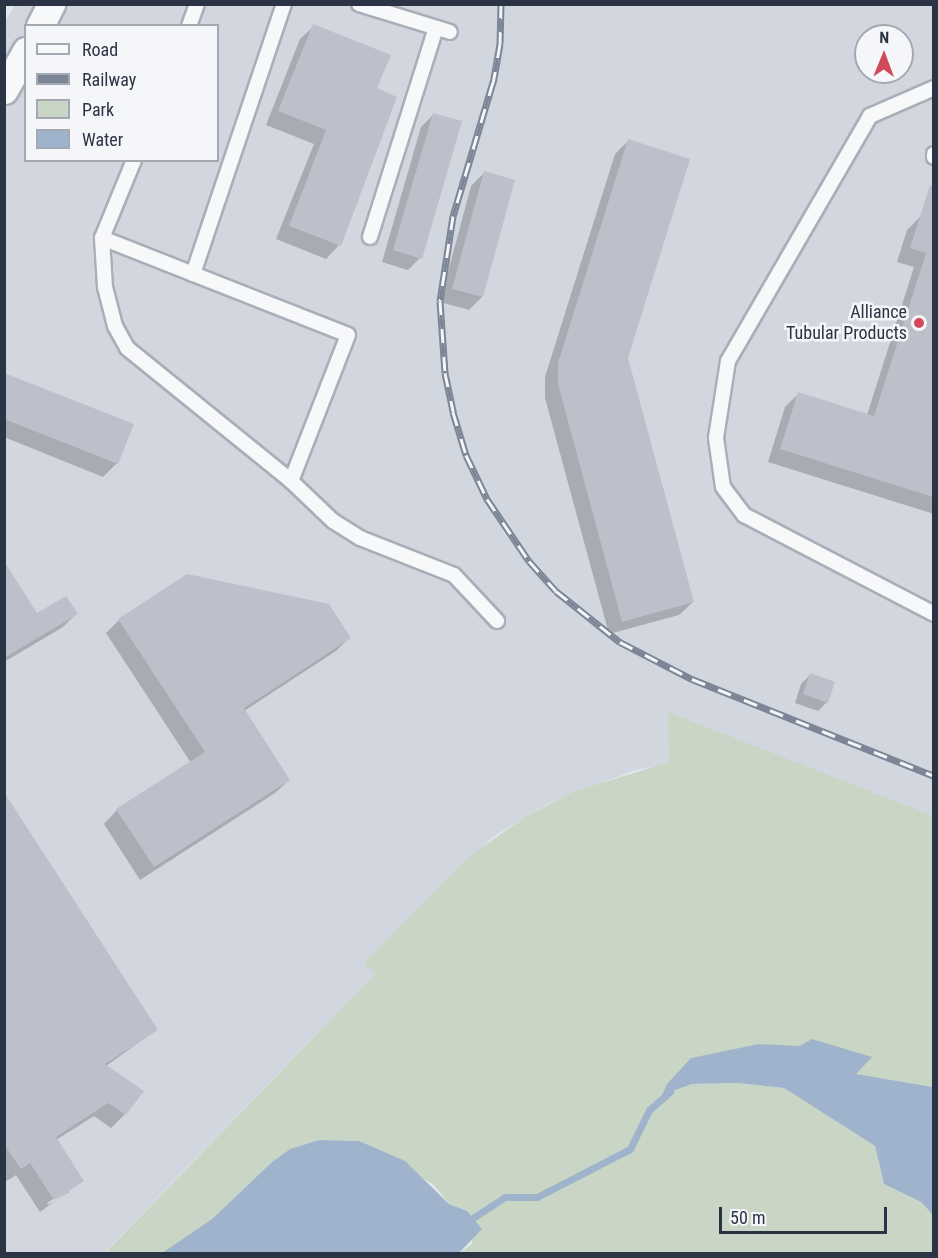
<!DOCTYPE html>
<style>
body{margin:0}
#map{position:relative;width:938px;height:1258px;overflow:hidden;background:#e4e7ec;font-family:"Roboto Condensed",sans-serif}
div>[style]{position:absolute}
.built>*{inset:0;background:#d2d6de}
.green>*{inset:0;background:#c9d6c5}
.water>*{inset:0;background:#9fb4cc}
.shadow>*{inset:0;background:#0003}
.stream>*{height:7px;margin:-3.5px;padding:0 3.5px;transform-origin:3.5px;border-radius:3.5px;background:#9fb4cc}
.building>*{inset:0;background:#bbc0ca}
.roads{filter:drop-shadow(2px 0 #a9aeb7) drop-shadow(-2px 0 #a9aeb7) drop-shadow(0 2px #a9aeb7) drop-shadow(0 -2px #a9aeb7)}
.service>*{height:14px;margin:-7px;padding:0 7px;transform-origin:7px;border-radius:7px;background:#f7f8fa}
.minor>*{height:27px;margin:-13.5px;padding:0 13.5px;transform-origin:13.5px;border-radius:13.5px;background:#f7f8fa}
.rail>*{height:7px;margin-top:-3.5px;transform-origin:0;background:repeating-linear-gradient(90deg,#f4f6f9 0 14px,#7d8696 0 28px);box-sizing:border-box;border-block:2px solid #7d8696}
.dots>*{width:16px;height:16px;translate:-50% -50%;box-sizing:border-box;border:3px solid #f4f6f9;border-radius:50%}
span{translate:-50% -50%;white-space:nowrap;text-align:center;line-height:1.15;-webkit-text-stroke:5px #f4f6f9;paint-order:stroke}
.poi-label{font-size:18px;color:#2b3445}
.right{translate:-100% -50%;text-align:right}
.frame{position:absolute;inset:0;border:6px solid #2b3445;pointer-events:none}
.legend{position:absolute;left:24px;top:24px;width:195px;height:138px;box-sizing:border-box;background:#f4f6f9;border:2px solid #a4a8b1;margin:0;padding:8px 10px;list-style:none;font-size:18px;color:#2b3445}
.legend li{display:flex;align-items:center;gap:12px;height:30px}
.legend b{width:30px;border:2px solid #a4a8b1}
.north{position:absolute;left:854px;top:24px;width:60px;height:60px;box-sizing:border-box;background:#f4f6f9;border:2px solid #a4a8b1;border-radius:50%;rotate:1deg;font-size:16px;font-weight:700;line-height:24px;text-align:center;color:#2b3445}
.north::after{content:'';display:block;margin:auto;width:21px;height:27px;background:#d1495b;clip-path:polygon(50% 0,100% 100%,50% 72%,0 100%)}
.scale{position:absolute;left:719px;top:1207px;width:168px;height:27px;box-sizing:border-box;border:3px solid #2b3445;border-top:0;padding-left:8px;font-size:18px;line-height:21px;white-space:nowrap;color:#2b3445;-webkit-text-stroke:4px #f4f6f9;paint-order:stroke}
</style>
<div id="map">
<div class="built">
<div style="clip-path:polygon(evenodd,15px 5px,933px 5px,933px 816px,669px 763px,633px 771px,550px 803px,493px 837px,364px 963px,375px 974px,104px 1253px,5px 1254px,4px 23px,15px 5px,26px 26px,218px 26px,218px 160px,26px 160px,26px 26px,15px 5px,866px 36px,902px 36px,902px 72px,866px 72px,866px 36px)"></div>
</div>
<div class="green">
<div style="clip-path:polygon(668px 712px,933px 816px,933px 1087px,855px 1074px,871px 1057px,759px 1044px,663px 1095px,692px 1084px,737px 1083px,784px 1088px,875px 1146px,884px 1184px,921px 1202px,933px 1215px,933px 1253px,459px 1253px,472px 1244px,467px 1211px,449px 1204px,434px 1185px,359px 1141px,319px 1140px,290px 1149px,272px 1162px,212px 1219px,162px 1253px,104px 1254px,375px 974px,364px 963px,471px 855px,524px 818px,573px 792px,669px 762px)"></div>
</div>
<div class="water">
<div style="clip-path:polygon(812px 1039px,872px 1057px,856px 1074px,933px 1087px,933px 1215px,921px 1202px,884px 1184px,875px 1146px,784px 1088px,737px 1083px,692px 1084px,662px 1095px,667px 1084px,691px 1058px,759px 1044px,800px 1046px)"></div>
<div style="clip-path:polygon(319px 1140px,359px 1141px,405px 1161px,449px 1204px,467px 1211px,482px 1229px,459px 1253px,162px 1253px,212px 1219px,272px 1162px,290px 1149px)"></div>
</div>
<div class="shadow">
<div style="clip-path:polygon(314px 26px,375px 89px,339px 245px,326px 259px,276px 239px,314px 144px,266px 125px,300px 39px)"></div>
<div style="clip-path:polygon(433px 115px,420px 258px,408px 270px,382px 262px,421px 127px)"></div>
<div style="clip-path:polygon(628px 141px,626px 358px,693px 602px,679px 615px,609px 634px,545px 398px,545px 377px,615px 154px)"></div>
<div style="clip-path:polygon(484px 173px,482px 297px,469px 310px,440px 302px,471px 186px)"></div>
<div style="clip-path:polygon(921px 216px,934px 220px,934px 514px,768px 462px,785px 407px,798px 394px,867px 415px,914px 267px,897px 262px,907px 230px)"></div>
<div style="clip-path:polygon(4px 374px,117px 463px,103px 477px,4px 437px)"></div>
<div style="clip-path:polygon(4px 564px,37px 615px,76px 614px,63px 627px,4px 662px)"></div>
<div style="clip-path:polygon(119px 620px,349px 638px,336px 651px,244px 711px,289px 780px,275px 793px,140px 880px,104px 824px,117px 810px,191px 763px,106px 633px)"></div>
<div style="clip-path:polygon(810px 675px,827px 702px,818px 711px,795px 703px,801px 684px)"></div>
<div style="clip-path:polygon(evenodd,4px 795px,156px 1030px,106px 1066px,141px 1091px,125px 1114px,111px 1128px,94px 1116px,56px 1140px,82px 1181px,40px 1212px,16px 1175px,7px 1181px,4px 1177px,4px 795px,69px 1189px,69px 1192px,48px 1205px,47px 1203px,69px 1189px)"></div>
</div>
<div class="stream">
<div style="left:465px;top:1223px;width:48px;rotate:-33deg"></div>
<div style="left:505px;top:1197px;width:32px"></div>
<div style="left:537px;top:1197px;width:105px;rotate:-27.3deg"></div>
<div style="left:630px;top:1149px;width:43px;rotate:-64deg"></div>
<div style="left:649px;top:1110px;width:28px;rotate:-41deg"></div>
</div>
<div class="building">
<div style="clip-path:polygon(313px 24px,391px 55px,377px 88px,397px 97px,341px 246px,289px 226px,326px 130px,278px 111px)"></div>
<div style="clip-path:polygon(433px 113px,462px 121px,422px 259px,393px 250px)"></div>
<div style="clip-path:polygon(628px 139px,690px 159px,628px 358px,694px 602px,622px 622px,558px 384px,558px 363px)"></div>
<div style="clip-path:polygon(484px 171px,515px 180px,483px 297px,452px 289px)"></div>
<div style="clip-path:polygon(930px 185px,933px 186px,933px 497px,780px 449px,798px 392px,874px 416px,926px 253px,910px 248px)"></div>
<div style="clip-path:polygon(4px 373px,134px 424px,118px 464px,4px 419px)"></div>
<div style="clip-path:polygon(4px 561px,37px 613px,66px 596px,78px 614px,4px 658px)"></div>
<div style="clip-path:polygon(187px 574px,329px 604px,351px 638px,244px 708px,290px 780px,154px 867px,116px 809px,205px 752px,118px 619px)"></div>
<div style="clip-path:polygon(810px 673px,835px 682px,828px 703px,803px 694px)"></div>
<div style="clip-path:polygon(4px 792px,158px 1030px,105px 1064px,144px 1091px,126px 1115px,108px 1103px,56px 1137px,84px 1181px,54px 1200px,30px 1163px,21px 1169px,4px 1144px)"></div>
</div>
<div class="roads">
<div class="service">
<div style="left:359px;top:4px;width:95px;rotate:17.1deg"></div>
<div style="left:189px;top:26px;width:23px;rotate:-70deg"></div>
<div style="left:934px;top:88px;width:70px;rotate:156.4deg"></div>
<div style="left:870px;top:116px;width:283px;rotate:120.1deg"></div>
<div style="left:728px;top:361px;width:78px;rotate:98.9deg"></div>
<div style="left:716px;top:438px;width:49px;rotate:81.9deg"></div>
<div style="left:723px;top:487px;width:35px;rotate:53deg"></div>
<div style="left:744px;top:515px;width:214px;rotate:27.5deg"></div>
<div style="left:934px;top:154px;width:3px;rotate:90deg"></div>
<div style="left:134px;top:160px;width:84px;rotate:112.3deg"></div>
<div style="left:102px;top:238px;width:264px;rotate:21.5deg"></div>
<div style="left:348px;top:335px;width:157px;rotate:111.3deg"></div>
<div style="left:291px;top:481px;width:58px;rotate:43.6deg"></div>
<div style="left:333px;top:521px;width:32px;rotate:32deg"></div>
<div style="left:360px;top:538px;width:101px;rotate:21.5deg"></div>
<div style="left:454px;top:575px;width:63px;rotate:46.9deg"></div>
<div style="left:370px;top:237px;width:219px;rotate:-72.5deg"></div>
<div style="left:102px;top:238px;width:49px;rotate:86.5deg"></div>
<div style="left:105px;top:287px;width:40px;rotate:75.6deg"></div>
<div style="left:115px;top:326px;width:25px;rotate:61deg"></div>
<div style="left:127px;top:348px;width:211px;rotate:39deg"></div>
<div style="left:193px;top:274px;width:285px;rotate:-71.4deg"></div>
</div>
<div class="minor">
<div style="left:40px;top:26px;width:25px;rotate:-63deg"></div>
<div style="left:4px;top:90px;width:45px;rotate:-60.6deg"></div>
</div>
</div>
<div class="rail">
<div style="left:501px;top:4px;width:40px;rotate:91.4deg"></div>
<div style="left:500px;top:44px;width:39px;rotate:100deg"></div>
<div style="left:493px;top:82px;width:140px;rotate:106.6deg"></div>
<div style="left:453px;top:216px;width:86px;rotate:98.7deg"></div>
<div style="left:440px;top:301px;width:72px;rotate:86deg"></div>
<div style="left:445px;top:373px;width:40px;rotate:78deg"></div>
<div style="left:453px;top:412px;width:45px;rotate:73.2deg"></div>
<div style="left:466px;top:455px;width:49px;rotate:64.5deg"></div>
<div style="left:487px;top:499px;width:75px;rotate:55.9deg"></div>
<div style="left:529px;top:561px;width:40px;rotate:48deg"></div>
<div style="left:556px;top:591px;width:82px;rotate:38.6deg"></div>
<div style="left:620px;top:642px;width:81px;rotate:27.2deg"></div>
<div style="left:692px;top:679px;width:261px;rotate:21.8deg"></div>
</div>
<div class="dots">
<div style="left:919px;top:323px;background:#d1495b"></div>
</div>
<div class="poi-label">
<span class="right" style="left:907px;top:323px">Alliance<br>Tubular Products</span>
</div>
<div class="frame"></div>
<ul class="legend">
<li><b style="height:8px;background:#f7f8fa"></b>Road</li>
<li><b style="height:8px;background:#7d8696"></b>Railway</li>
<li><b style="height:16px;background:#c9d6c5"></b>Park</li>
<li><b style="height:16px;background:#9fb4cc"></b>Water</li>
</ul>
<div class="north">N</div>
<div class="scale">50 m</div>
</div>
